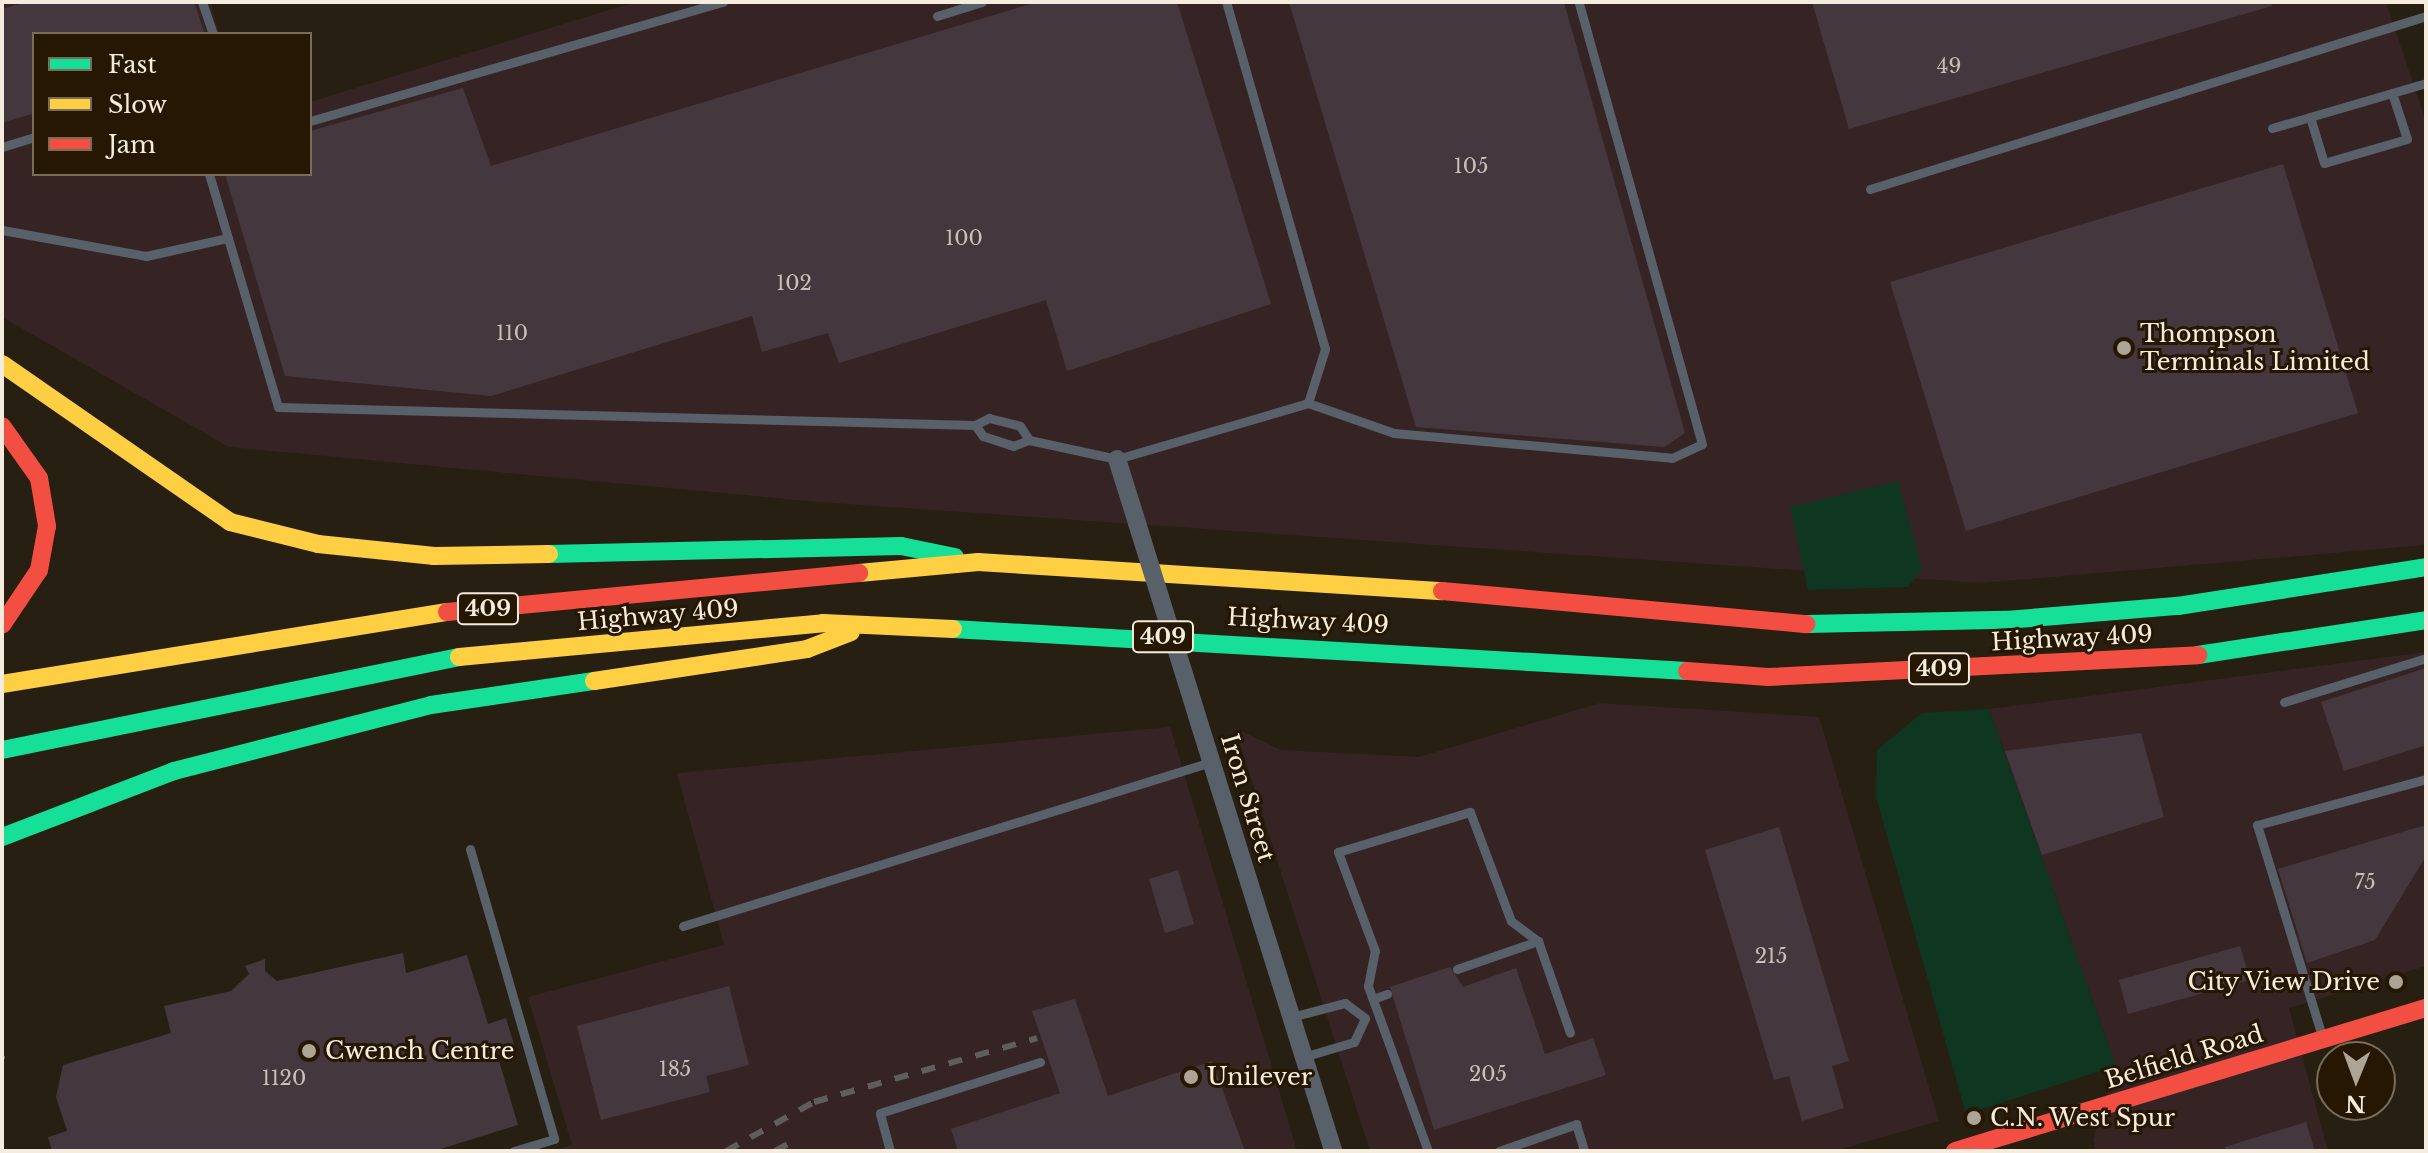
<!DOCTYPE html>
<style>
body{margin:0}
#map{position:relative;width:2428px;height:1153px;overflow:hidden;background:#271f11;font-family:"Libre Baskerville",serif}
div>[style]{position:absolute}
.industrial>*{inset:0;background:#362425}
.green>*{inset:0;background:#0f3620}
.building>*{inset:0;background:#44383e}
.path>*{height:3px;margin-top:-1.5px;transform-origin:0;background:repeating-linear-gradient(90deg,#5e6060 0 6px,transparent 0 10px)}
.lane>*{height:9px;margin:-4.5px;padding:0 4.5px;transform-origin:4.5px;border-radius:4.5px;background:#58606a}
.street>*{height:18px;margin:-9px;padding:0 9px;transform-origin:9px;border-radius:9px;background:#58606a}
.fast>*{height:18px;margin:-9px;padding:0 9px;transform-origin:9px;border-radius:9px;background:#16e098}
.slow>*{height:18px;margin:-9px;padding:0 9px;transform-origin:9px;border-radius:9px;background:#ffcf43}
.jam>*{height:18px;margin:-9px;padding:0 9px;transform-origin:9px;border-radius:9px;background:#f24e42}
.rail>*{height:6px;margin-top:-3px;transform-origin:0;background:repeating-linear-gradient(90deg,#5e5f5d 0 14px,transparent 0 28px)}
.street-bridge>*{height:18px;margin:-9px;padding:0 9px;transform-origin:9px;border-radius:9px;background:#58606a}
.dots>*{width:22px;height:22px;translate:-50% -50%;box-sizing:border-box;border:4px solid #251702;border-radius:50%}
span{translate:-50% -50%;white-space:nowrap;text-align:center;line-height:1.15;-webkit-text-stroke:6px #251702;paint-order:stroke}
.number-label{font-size:20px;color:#c9bfb6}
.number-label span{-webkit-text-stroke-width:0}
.shield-label span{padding:2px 6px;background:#251702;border:2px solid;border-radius:6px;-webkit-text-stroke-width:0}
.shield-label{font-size:22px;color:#f5ecde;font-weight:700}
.poi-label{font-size:24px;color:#f5ecde}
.left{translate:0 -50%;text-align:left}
.right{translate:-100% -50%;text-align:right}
.street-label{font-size:24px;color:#f5ecde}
.frame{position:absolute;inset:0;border:4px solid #f5ecde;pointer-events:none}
.legend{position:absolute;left:32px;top:32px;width:280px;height:144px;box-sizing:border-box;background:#251702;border:2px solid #786c5a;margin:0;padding:10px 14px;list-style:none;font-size:24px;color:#f5ecde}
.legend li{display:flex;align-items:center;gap:16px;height:40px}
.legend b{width:40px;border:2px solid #786c5a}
.north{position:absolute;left:2316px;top:1041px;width:80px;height:80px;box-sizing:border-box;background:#251702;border:2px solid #786c5a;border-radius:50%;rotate:181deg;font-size:22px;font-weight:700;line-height:32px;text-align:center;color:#f5ecde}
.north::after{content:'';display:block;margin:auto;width:28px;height:36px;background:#ada496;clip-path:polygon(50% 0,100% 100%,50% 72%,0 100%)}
</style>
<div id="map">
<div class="industrial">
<div style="clip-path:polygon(2px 2px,210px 2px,219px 34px,34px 34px,34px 174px,310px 174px,310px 102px,635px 2px,2386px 2px,2426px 122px,2426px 545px,1981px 583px,819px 502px,229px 447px,2px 317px)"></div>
<div style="clip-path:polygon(2426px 652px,2426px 966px,2289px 1008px,2328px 1151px,2096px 1151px,2093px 1140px,2116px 1066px,1989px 709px)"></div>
<div style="clip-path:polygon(1600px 703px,1819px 717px,1939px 1121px,1834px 1151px,1370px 1151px,1235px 728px,1281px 750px,1419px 757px)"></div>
<div style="clip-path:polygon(1170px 727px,1297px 1151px,553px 1151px,572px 1145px,528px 997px,724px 945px,677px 773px)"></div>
</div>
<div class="green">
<div style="clip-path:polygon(1898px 481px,1922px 569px,1908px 587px,1808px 590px,1790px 507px)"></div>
<div style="clip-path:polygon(1989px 709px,2116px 1066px,1966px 1114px,1876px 797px,1877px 750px,1922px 713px)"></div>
</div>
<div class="building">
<div style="clip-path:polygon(26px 2px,194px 2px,205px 34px,34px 34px,34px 113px,2px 123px,2px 9px)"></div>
<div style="clip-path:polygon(1037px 2px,1177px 2px,1271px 304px,1067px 371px,1046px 300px,839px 363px,828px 333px,762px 352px,752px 316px,491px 396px,285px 376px,225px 174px,310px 174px,310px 131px,463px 88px,491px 166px)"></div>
<div style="clip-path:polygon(1289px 2px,1564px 2px,1685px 433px,1664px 447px,1416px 427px)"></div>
<div style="clip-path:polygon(1812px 2px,2271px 2px,2272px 6px,1849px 129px)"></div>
<div style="clip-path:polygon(2283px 164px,2358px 413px,1966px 531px,1890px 282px)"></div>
<div style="clip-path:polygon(2426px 668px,2426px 745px,2344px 771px,2321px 702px)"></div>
<div style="clip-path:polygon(2141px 733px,2164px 817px,2042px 855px,2005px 751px)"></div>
<div style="clip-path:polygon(2426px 825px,2426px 856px,2375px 940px,2307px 963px,2278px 869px)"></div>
<div style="clip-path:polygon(1779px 827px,1849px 1061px,1832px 1066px,1844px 1108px,1802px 1121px,1789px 1076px,1774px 1080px,1705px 850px)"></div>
<div style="clip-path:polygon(1178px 870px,1194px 924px,1165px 933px,1149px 879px)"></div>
<div style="clip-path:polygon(2240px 946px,2250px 980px,2128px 1014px,2119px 980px)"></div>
<div style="clip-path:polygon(403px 953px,406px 973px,467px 955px,488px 1024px,506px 1018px,515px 1048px,497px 1054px,518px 1125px,434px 1151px,52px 1151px,48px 1137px,67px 1131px,56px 1097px,63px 1065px,171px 1033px,164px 1006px,231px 991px,249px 974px,245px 966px,265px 959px,265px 971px,277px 981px)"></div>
<div style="clip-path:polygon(1450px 967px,1463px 987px,1516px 968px,1545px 1054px,1593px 1038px,1606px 1075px,1434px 1130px,1390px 987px)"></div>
<div style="clip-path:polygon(729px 986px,749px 1065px,706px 1076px,710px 1092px,601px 1120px,577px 1026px)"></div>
<div style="clip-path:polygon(1075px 999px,1108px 1096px,1212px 1061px,1245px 1151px,958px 1151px,951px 1129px,1060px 1093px,1032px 1011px)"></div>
<div style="clip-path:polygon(2306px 1122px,2315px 1151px,2226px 1151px,2225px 1147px)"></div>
</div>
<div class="path">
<div style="left:2px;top:1057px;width:3px"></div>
</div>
<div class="lane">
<div style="left:202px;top:2px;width:34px;rotate:71deg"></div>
<div style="left:937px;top:16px;width:47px;rotate:-17.3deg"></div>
<div style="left:2392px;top:93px;width:48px;rotate:71.9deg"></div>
<div style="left:2407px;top:139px;width:86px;rotate:163.9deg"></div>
<div style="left:2324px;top:163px;width:48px;rotate:-106.9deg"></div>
<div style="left:2310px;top:117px;width:121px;rotate:-16.3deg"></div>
<div style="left:310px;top:121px;width:430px;rotate:-16.1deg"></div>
<div style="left:2272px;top:128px;width:40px;rotate:-16deg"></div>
<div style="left:2px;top:147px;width:34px;rotate:-17deg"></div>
<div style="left:209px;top:174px;width:243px;rotate:73.5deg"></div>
<div style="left:278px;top:407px;width:697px;rotate:1.48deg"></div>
<div style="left:975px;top:425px;width:16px;rotate:-27deg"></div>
<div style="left:989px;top:418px;width:32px;rotate:14deg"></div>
<div style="left:1020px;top:426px;width:17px;rotate:57deg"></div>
<div style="left:1870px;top:189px;width:582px;rotate:-17.28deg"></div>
<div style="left:2px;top:230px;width:146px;rotate:10.2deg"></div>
<div style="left:146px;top:256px;width:84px;rotate:-12.4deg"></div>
<div style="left:1308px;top:403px;width:91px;rotate:19.2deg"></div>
<div style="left:1394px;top:433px;width:279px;rotate:5.1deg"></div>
<div style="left:1672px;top:458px;width:33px;rotate:-25deg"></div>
<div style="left:1702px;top:444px;width:459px;rotate:-105.6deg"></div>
<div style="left:975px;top:425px;width:14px;rotate:54deg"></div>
<div style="left:983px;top:436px;width:32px;rotate:18deg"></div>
<div style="left:1013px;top:446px;width:17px;rotate:-21deg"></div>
<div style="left:1029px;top:440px;width:90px;rotate:12.2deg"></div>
<div style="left:1117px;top:459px;width:199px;rotate:-16.3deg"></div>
<div style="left:1308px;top:403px;width:57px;rotate:-72.5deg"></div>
<div style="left:1325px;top:349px;width:361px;rotate:-105.9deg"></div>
<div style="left:2284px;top:702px;width:149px;rotate:-17.2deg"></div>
<div style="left:470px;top:849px;width:302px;rotate:73.8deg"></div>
<div style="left:554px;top:1139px;width:42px;rotate:163.3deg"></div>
<div style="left:683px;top:926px;width:553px;rotate:-17.26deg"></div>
<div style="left:1457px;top:969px;width:86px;rotate:-19.1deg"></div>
<div style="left:1373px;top:999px;width:15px;rotate:-20deg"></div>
<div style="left:1291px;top:1017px;width:56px;rotate:-14.5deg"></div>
<div style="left:1345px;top:1003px;width:25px;rotate:37deg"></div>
<div style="left:2322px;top:1036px;width:221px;rotate:-107.1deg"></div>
<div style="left:2257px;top:825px;width:175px;rotate:-15.2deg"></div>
<div style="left:1303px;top:1057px;width:53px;rotate:-16.4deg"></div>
<div style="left:1354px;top:1042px;width:26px;rotate:-65deg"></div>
<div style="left:890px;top:1151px;width:39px;rotate:-105deg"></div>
<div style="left:880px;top:1113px;width:168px;rotate:-17.7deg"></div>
<div style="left:1428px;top:1151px;width:176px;rotate:-110deg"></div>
<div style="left:1368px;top:986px;width:36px;rotate:-79deg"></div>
<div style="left:1375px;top:951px;width:106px;rotate:-110.5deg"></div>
<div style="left:1338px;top:852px;width:138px;rotate:-16.9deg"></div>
<div style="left:1470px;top:812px;width:116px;rotate:69.4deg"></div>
<div style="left:1511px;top:921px;width:34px;rotate:37deg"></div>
<div style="left:1538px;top:941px;width:97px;rotate:70.8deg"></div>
<div style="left:1499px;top:1151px;width:82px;rotate:-19.3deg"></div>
<div style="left:1576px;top:1124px;width:28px;rotate:73deg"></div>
</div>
<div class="street">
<div style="left:1117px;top:459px;width:67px;rotate:72.6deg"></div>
<div style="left:1197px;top:716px;width:456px;rotate:72.6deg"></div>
</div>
<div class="fast">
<div style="left:549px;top:554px;width:352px;rotate:-1.3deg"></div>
<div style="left:901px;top:546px;width:55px;rotate:11.5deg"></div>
<div style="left:1807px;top:624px;width:199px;rotate:-1.2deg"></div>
<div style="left:2006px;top:620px;width:173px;rotate:-4.7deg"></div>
<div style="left:2178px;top:606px;width:251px;rotate:-8.9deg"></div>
<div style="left:953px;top:629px;width:735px;rotate:3.27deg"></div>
<div style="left:2198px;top:655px;width:231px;rotate:-8.7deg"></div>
<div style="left:2px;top:750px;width:466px;rotate:-11.5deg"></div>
<div style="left:2px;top:837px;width:184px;rotate:-21deg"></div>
<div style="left:174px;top:771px;width:265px;rotate:-14.4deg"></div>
<div style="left:431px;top:705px;width:165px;rotate:-8.4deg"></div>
</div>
<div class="slow">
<div style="left:2px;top:364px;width:277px;rotate:34.7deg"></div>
<div style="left:230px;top:522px;width:91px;rotate:14deg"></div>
<div style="left:318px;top:544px;width:117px;rotate:5.9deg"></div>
<div style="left:434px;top:556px;width:115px;rotate:-1deg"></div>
<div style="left:859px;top:573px;width:120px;rotate:-5.3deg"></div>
<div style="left:978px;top:562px;width:465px;rotate:3.6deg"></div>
<div style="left:459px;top:657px;width:366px;rotate:-5.3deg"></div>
<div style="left:823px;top:623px;width:130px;rotate:2.6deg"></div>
<div style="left:594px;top:681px;width:215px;rotate:-8.5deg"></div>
<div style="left:807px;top:649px;width:47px;rotate:-21.1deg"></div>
<div style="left:2px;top:684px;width:451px;rotate:-9.2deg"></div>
</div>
<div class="jam">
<div style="left:2px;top:426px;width:64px;rotate:54.6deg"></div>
<div style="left:39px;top:478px;width:49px;rotate:80.5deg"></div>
<div style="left:47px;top:526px;width:45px;rotate:100.3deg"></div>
<div style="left:39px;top:570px;width:66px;rotate:123.9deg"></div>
<div style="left:1442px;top:591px;width:366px;rotate:5.2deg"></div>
<div style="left:447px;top:612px;width:414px;rotate:-5.4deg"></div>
<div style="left:1687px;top:671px;width:81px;rotate:4.2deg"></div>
<div style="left:1768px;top:677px;width:431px;rotate:-2.9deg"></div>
<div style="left:1955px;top:1151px;width:492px;rotate:-16.9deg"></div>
</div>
<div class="rail">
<div style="left:726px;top:1151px;width:101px;rotate:-29.1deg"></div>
<div style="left:814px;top:1102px;width:232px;rotate:-16deg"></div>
<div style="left:775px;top:1151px;width:17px;rotate:-28deg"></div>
</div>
<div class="street-bridge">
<div style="left:1137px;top:523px;width:202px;rotate:72.7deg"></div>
</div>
<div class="dots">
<div style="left:2124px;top:348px;background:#ada496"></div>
<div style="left:2396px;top:982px;background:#ada496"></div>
<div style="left:309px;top:1051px;background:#ada496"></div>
<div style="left:1191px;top:1077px;background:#ada496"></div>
<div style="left:1974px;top:1118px;background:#ada496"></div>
</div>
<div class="number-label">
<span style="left:1949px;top:66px">49</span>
<span style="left:1471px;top:166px">105</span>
<span style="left:964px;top:238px">100</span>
<span style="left:794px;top:283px">102</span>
<span style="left:512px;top:333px">110</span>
<span style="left:2365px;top:882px">75</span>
<span style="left:1771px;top:956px">215</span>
<span style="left:675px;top:1069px">185</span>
<span style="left:1488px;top:1074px">205</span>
<span style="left:284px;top:1078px">1120</span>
</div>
<div class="shield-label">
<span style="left:488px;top:609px">409</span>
<span style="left:1163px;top:637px">409</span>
<span style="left:1939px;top:669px">409</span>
</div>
<div class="poi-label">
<span class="left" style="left:2140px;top:348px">Thompson<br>Terminals Limited</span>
<span class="right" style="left:2380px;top:982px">City View Drive</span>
<span class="left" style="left:325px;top:1051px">Cwench Centre</span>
<span class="left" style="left:1207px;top:1077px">Unilever</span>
<span class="left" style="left:1990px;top:1118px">C.N. West Spur</span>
</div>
<div class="street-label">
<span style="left:658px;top:615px;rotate:-5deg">Highway 409</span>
<span style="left:1308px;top:621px;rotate:3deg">Highway 409</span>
<span style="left:2072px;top:638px;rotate:-3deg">Highway 409</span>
<span style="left:1248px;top:798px;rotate:73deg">Iron Street</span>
<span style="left:2184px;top:1057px;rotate:-17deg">Belfield Road</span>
</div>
<div class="frame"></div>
<ul class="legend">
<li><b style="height:10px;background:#16e098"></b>Fast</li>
<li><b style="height:10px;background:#ffcf43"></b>Slow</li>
<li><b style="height:10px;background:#f24e42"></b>Jam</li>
</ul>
<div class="north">N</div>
</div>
